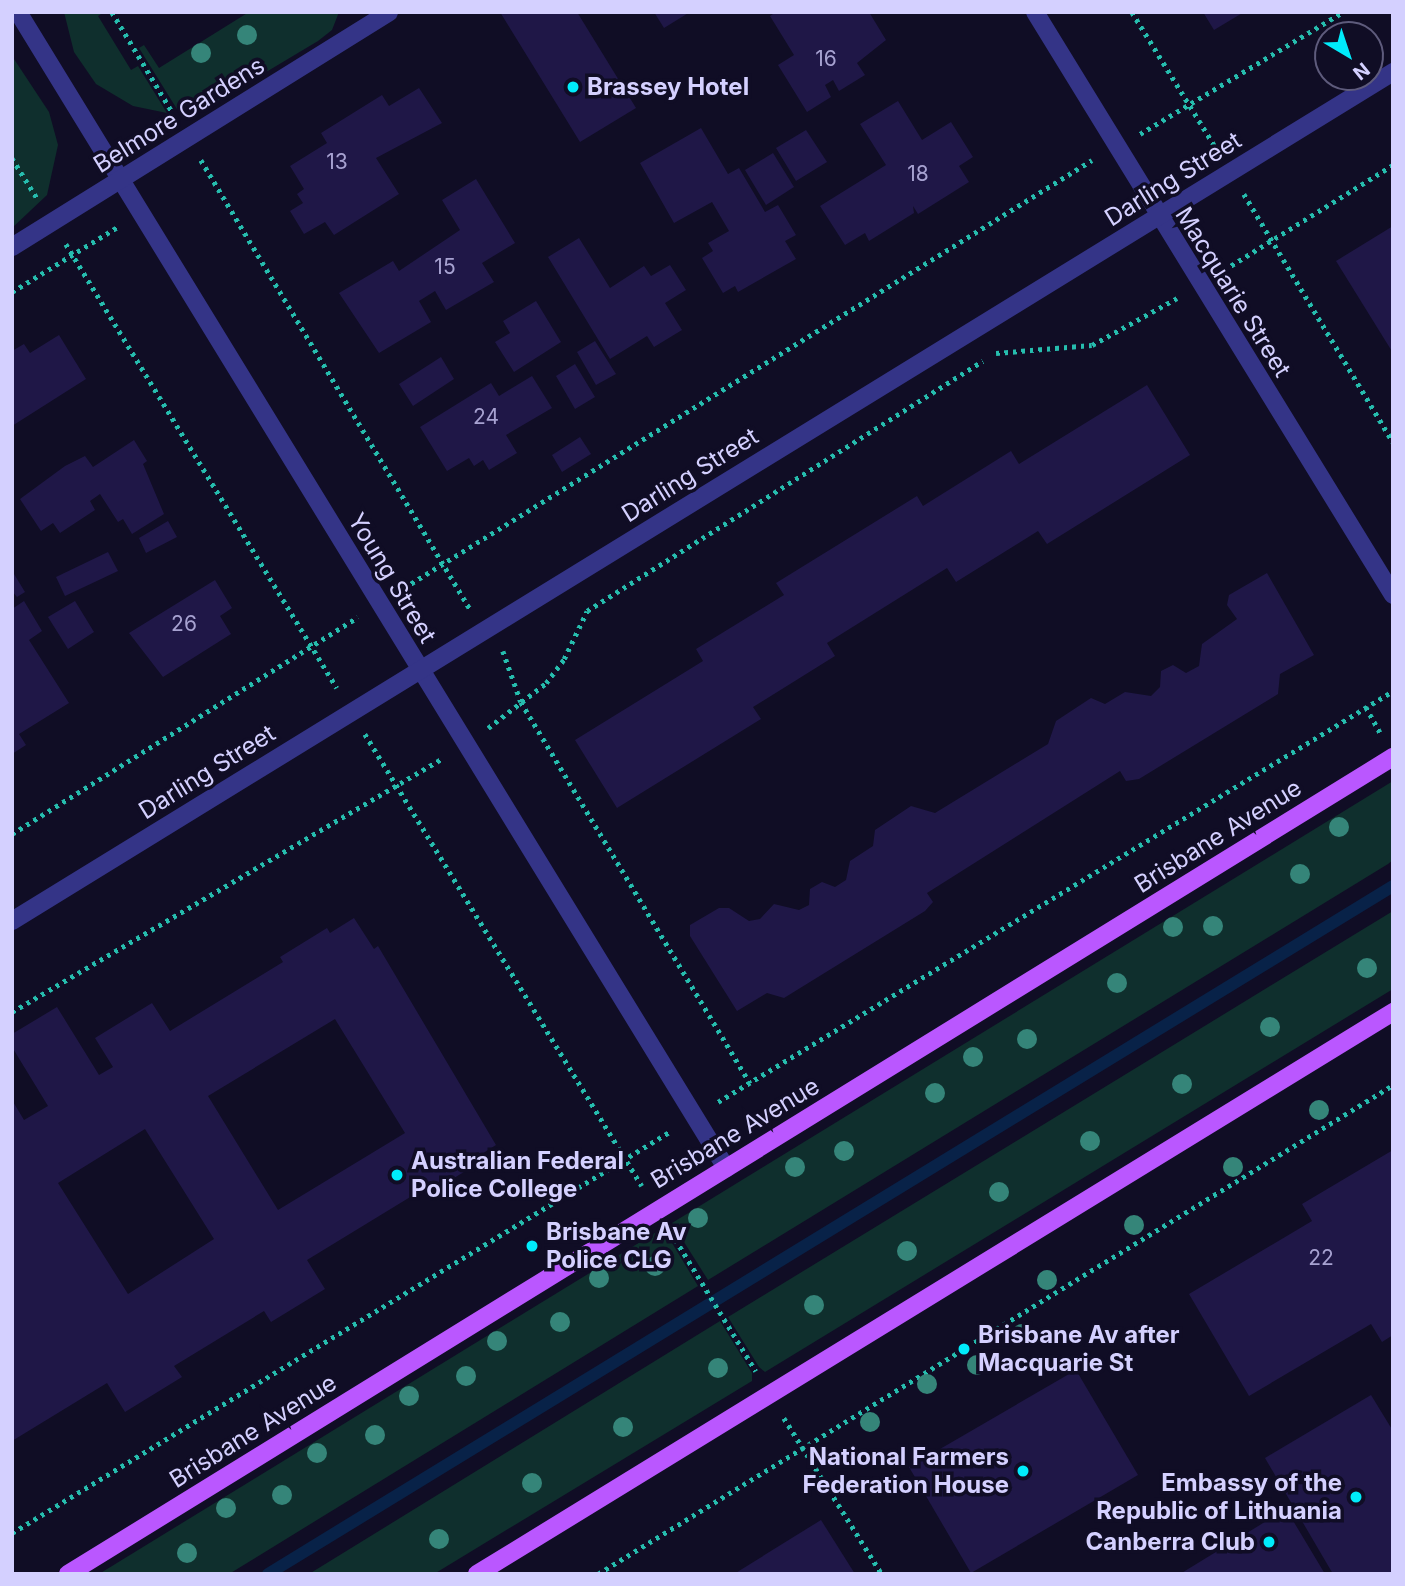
<!DOCTYPE html>
<style>
body{margin:0}
#map{position:relative;width:1405px;height:1586px;overflow:hidden;background:#100d25;font-family:Inter,sans-serif}
div>[style]{position:absolute}
.green>*{inset:0;background:#0f2f2d}
.stream>*{height:12px;margin:-6px;padding:0 6px;transform-origin:6px;border-radius:6px;background:#082248}
.building>*{inset:0;background:#1f1747}
.path>*{height:4.5px;margin-top:-2.25px;transform-origin:0;background:repeating-linear-gradient(90deg,#26bdae 0 3.5px,transparent 0 8.5px)}
.minor>*{height:18px;margin:-9px;padding:0 9px;transform-origin:9px;border-radius:9px;background:#343487}
.major>*{height:18px;margin:-9px;padding:0 9px;transform-origin:9px;border-radius:9px;background:#ba57ff}
.trees>*{width:20px;height:20px;margin:-10px;border-radius:50%;background:#358579}
.dots>*{width:19px;height:19px;translate:-50% -50%;box-sizing:border-box;border:4px solid #100d25;border-radius:50%}
span{translate:-50% -50%;white-space:nowrap;text-align:center;line-height:1.15;-webkit-text-stroke:7px #100d25;paint-order:stroke}
.number-label{font-size:21px;color:#a7a2d1}
.number-label span{-webkit-text-stroke-width:0}
.poi-label{font-size:24px;color:#d4d0ff;font-weight:700}
.left{translate:0 -50%;text-align:left}
.right{translate:-100% -50%;text-align:right}
.street-label{font-size:24px;color:#d4d0ff}
.frame{position:absolute;inset:0;border:14px solid #d4d0ff;pointer-events:none}
.north{position:absolute;left:1314px;top:21px;width:70px;height:70px;box-sizing:border-box;background:#100d25;border:2px solid #5e5b7c;border-radius:50%;rotate:141deg;font-size:19px;font-weight:700;line-height:28px;text-align:center;color:#d4d0ff}
.north::after{content:'';display:block;margin:auto;width:24px;height:32px;background:#00ecfb;clip-path:polygon(50% 0,100% 100%,50% 72%,0 100%)}
</style>
<div id="map">
<div class="green">
<div style="clip-path:polygon(64px 12px,104px 12px,98px 16px,131px 70px,138px 66px,167px 113px,133px 106px,96px 84px,74px 52px)"></div>
<div style="clip-path:polygon(249px 12px,339px 12px,332px 30px,318px 41px,216px 102px,180px 114px,139px 48px,144px 45px,159px 68px)"></div>
<div style="clip-path:polygon(12px 56px,49px 112px,58px 145px,47px 195px,12px 228px)"></div>
<div style="clip-path:polygon(1393px 781px,1393px 860px,1388px 864px,708px 1280px,672px 1223px)"></div>
<div style="clip-path:polygon(1393px 911px,1393px 989px,765px 1372px,759px 1367px,728px 1317px)"></div>
<div style="clip-path:polygon(663px 1228px,698px 1286px,229px 1574px,99px 1574px)"></div>
<div style="clip-path:polygon(720px 1321px,752px 1373px,752px 1381px,434px 1574px,309px 1574px)"></div>
</div>
<div class="stream">
<div style="left:268px;top:1574px;width:1319px;rotate:-31.45deg"></div>
</div>
<div class="building">
<div style="clip-path:polygon(500px 12px,577px 12px,636px 108px,580px 142px)"></div>
<div style="clip-path:polygon(654px 12px,690px 12px,664px 28px)"></div>
<div style="clip-path:polygon(776px 12px,869px 12px,886px 40px,857px 63px,865px 75px,839px 91px,833px 80px,825px 85px,831px 97px,807px 112px,778px 65px,794px 55px,770px 16px)"></div>
<div style="clip-path:polygon(1203px 12px,1244px 12px,1214px 30px)"></div>
<div style="clip-path:polygon(419px 88px,442px 123px,376px 158px,399px 194px,334px 235px,325px 222px,304px 234px,290px 211px,303px 203px,297px 194px,304px 189px,290px 166px,327px 143px,321px 133px,382px 95px,389px 106px)"></div>
<div style="clip-path:polygon(898px 101px,922px 140px,951px 122px,973px 157px,959px 166px,969px 182px,918px 214px,913px 206px,914px 213px,869px 241px,865px 233px,845px 245px,820px 206px,886px 165px,860px 124px)"></div>
<div style="clip-path:polygon(701px 128px,728px 174px,739px 168px,765px 212px,778px 205px,796px 235px,785px 241px,796px 259px,738px 292px,735px 286px,723px 293px,702px 258px,713px 251px,708px 243px,729px 231px,712px 202px,674px 223px,640px 163px)"></div>
<div style="clip-path:polygon(806px 130px,827px 162px,796px 181px,776px 148px)"></div>
<div style="clip-path:polygon(773px 153px,794px 187px,766px 205px,745px 170px)"></div>
<div style="clip-path:polygon(476px 179px,515px 243px,482px 263px,494px 282px,446px 310px,435px 291px,419px 301px,431px 322px,379px 353px,339px 293px,393px 261px,399px 271px,460px 230px,442px 200px)"></div>
<div style="clip-path:polygon(1393px 226px,1393px 353px,1336px 261px)"></div>
<div style="clip-path:polygon(579px 238px,610px 288px,644px 266px,651px 276px,670px 265px,686px 290px,665px 303px,682px 330px,654px 347px,647px 336px,610px 359px,548px 257px)"></div>
<div style="clip-path:polygon(536px 301px,561px 342px,514px 372px,495px 342px,510px 333px,503px 321px)"></div>
<div style="clip-path:polygon(59px 335px,86px 379px,12px 426px,12px 351px,24px 344px,30px 353px)"></div>
<div style="clip-path:polygon(595px 341px,616px 374px,596px 385px,577px 352px)"></div>
<div style="clip-path:polygon(441px 357px,454px 379px,413px 406px,399px 384px)"></div>
<div style="clip-path:polygon(575px 364px,595px 397px,575px 409px,556px 376px)"></div>
<div style="clip-path:polygon(532px 376px,552px 408px,506px 435px,517px 453px,489px 470px,483px 460px,474px 466px,469px 458px,447px 471px,420px 427px,491px 383px,499px 396px)"></div>
<div style="clip-path:polygon(1147px 385px,1190px 455px,1047px 544px,1038px 531px,956px 582px,947px 568px,827px 643px,835px 656px,753px 707px,761px 719px,617px 808px,575px 740px,703px 661px,696px 649px,784px 595px,776px 583px,917px 496px,923px 506px,1011px 451px,1019px 464px)"></div>
<div style="clip-path:polygon(580px 437px,591px 454px,562px 472px,552px 455px)"></div>
<div style="clip-path:polygon(134px 440px,147px 461px,143px 464px,164px 514px,132px 534px,123px 519px,118px 522px,100px 494px,90px 501px,95px 510px,60px 533px,53px 523px,41px 531px,20px 499px,65px 466px,85px 456px,93px 467px)"></div>
<div style="clip-path:polygon(168px 521px,177px 537px,146px 553px,139px 538px)"></div>
<div style="clip-path:polygon(108px 552px,118px 571px,65px 596px,56px 577px)"></div>
<div style="clip-path:polygon(1267px 573px,1314px 655px,1280px 674px,1278px 694px,1139px 779px,1126px 781px,1120px 771px,927px 893px,933px 902px,925px 911px,784px 998px,767px 993px,737px 1011px,690px 936px,690px 925px,719px 908px,729px 908px,749px 921px,760px 919px,774px 904px,799px 910px,809px 905px,810px 889px,822px 882px,835px 887px,846px 880px,850px 861px,873px 846px,875px 830px,911px 806px,935px 813px,1048px 744px,1056px 721px,1091px 698px,1105px 704px,1125px 692px,1151px 696px,1160px 687px,1161px 671px,1173px 665px,1186px 673px,1199px 666px,1202px 644px,1237px 619px,1227px 605px,1229px 595px)"></div>
<div style="clip-path:polygon(14px 574px,25px 592px,17px 597px,12px 591px)"></div>
<div style="clip-path:polygon(215px 580px,232px 608px,220px 616px,231px 634px,163px 677px,129px 633px)"></div>
<div style="clip-path:polygon(24px 601px,42px 631px,29px 640px,69px 703px,19px 734px,26px 745px,12px 754px,12px 609px)"></div>
<div style="clip-path:polygon(75px 601px,94px 632px,68px 649px,48px 617px)"></div>
<div style="clip-path:polygon(evenodd,354px 918px,374px 949px,378px 946px,496px 1145px,469px 1162px,472px 1167px,428px 1194px,425px 1188px,307px 1260px,325px 1289px,271px 1322px,264px 1311px,174px 1366px,182px 1377px,125px 1412px,107px 1383px,12px 1441px,12px 1100px,24px 1120px,48px 1106px,12px 1047px,12px 1034px,57px 1007px,99px 1075px,113px 1067px,95px 1038px,152px 1003px,170px 1031px,283px 962px,280px 957px,327px 928px,330px 933px,354px 918px,335px 1019px,405px 1133px,278px 1210px,208px 1096px,335px 1019px,354px 918px,145px 1129px,214px 1239px,128px 1294px,58px 1183px,145px 1129px)"></div>
<div style="clip-path:polygon(1393px 1150px,1393px 1335px,1382px 1342px,1371px 1324px,1249px 1396px,1189px 1294px,1312px 1221px,1302px 1204px)"></div>
<div style="clip-path:polygon(1076px 1370px,1138px 1475px,971px 1573px,909px 1467px)"></div>
<div style="clip-path:polygon(1371px 1395px,1393px 1431px,1393px 1574px,1333px 1574px,1265px 1458px)"></div>
<div style="clip-path:polygon(1286px 1509px,1325px 1574px,1180px 1574px)"></div>
<div style="clip-path:polygon(821px 1520px,855px 1574px,734px 1574px)"></div>
</div>
<div class="path">
<div style="left:112px;top:12px;width:118px;rotate:58.9deg"></div>
<div style="left:1132px;top:12px;width:160px;rotate:58.3deg"></div>
<div style="left:1140px;top:134px;width:237px;rotate:-31deg"></div>
<div style="left:12px;top:158px;width:47px;rotate:58deg"></div>
<div style="left:201px;top:160px;width:523px;rotate:59.07deg"></div>
<div style="left:1244px;top:194px;width:289px;rotate:59deg"></div>
<div style="left:66px;top:244px;width:520px;rotate:58.6deg"></div>
<div style="left:1224px;top:270px;width:199px;rotate:-31.9deg"></div>
<div style="left:12px;top:292px;width:126px;rotate:-31.7deg"></div>
<div style="left:996px;top:353px;width:96px;rotate:-4.8deg"></div>
<div style="left:1092px;top:345px;width:97px;rotate:-28.9deg"></div>
<div style="left:404px;top:588px;width:810px;rotate:-31.89deg"></div>
<div style="left:503px;top:651px;width:54px;rotate:70.6deg"></div>
<div style="left:521px;top:702px;width:445px;rotate:59deg"></div>
<div style="left:1366px;top:707px;width:29px;rotate:61deg"></div>
<div style="left:488px;top:728px;width:73px;rotate:-37.8deg"></div>
<div style="left:546px;top:683px;width:30px;rotate:-53deg"></div>
<div style="left:564px;top:659px;width:53px;rotate:-64.4deg"></div>
<div style="left:587px;top:611px;width:468px;rotate:-32.3deg"></div>
<div style="left:365px;top:734px;width:530px;rotate:58.5deg"></div>
<div style="left:12px;top:834px;width:408px;rotate:-32.1deg"></div>
<div style="left:12px;top:1012px;width:500px;rotate:-30.51deg"></div>
<div style="left:718px;top:1102px;width:790px;rotate:-31.34deg"></div>
<div style="left:671px;top:1232px;width:163px;rotate:58.6deg"></div>
<div style="left:784px;top:1418px;width:184px;rotate:57.9deg"></div>
<div style="left:12px;top:1533px;width:772px;rotate:-31.38deg"></div>
<div style="left:598px;top:1574px;width:933px;rotate:-31.6deg"></div>
</div>
<div class="minor">
<div style="left:18px;top:12px;width:1356px;rotate:58.51deg"></div>
<div style="left:1035px;top:12px;width:684px;rotate:58.45deg"></div>
<div style="left:12px;top:247px;width:444px;rotate:-31.9deg"></div>
<div style="left:12px;top:921px;width:1621px;rotate:-31.58deg"></div>
</div>
<div class="major">
<div style="left:68px;top:1574px;width:1557px;rotate:-31.66deg"></div>
<div style="left:477px;top:1574px;width:1075px;rotate:-31.53deg"></div>
</div>
<div class="trees">
<div style="left:247px;top:35px"></div>
<div style="left:201px;top:53px"></div>
<div style="left:1339px;top:827px"></div>
<div style="left:1300px;top:874px"></div>
<div style="left:1213px;top:926px"></div>
<div style="left:1173px;top:927px"></div>
<div style="left:1367px;top:968px"></div>
<div style="left:1117px;top:983px"></div>
<div style="left:1270px;top:1027px"></div>
<div style="left:1027px;top:1039px"></div>
<div style="left:973px;top:1057px"></div>
<div style="left:1182px;top:1084px"></div>
<div style="left:935px;top:1093px"></div>
<div style="left:1319px;top:1110px"></div>
<div style="left:1090px;top:1141px"></div>
<div style="left:844px;top:1151px"></div>
<div style="left:795px;top:1167px"></div>
<div style="left:1233px;top:1167px"></div>
<div style="left:999px;top:1192px"></div>
<div style="left:698px;top:1218px"></div>
<div style="left:1134px;top:1225px"></div>
<div style="left:907px;top:1251px"></div>
<div style="left:655px;top:1266px"></div>
<div style="left:599px;top:1278px"></div>
<div style="left:1047px;top:1280px"></div>
<div style="left:814px;top:1305px"></div>
<div style="left:560px;top:1322px"></div>
<div style="left:1022px;top:1334px"></div>
<div style="left:497px;top:1341px"></div>
<div style="left:977px;top:1365px"></div>
<div style="left:718px;top:1368px"></div>
<div style="left:466px;top:1376px"></div>
<div style="left:927px;top:1384px"></div>
<div style="left:409px;top:1396px"></div>
<div style="left:870px;top:1422px"></div>
<div style="left:623px;top:1427px"></div>
<div style="left:375px;top:1435px"></div>
<div style="left:317px;top:1453px"></div>
<div style="left:532px;top:1483px"></div>
<div style="left:282px;top:1495px"></div>
<div style="left:226px;top:1508px"></div>
<div style="left:439px;top:1539px"></div>
<div style="left:187px;top:1553px"></div>
</div>
<div class="dots">
<div style="left:573px;top:87px;background:#00ecfb"></div>
<div style="left:397px;top:1175px;background:#00ecfb"></div>
<div style="left:532px;top:1246px;background:#00ecfb"></div>
<div style="left:964px;top:1349px;background:#00ecfb"></div>
<div style="left:1023px;top:1471px;background:#00ecfb"></div>
<div style="left:1356px;top:1497px;background:#00ecfb"></div>
<div style="left:1269px;top:1542px;background:#00ecfb"></div>
</div>
<div class="number-label">
<span style="left:826px;top:59px">16</span>
<span style="left:337px;top:162px">13</span>
<span style="left:918px;top:174px">18</span>
<span style="left:445px;top:267px">15</span>
<span style="left:486px;top:417px">24</span>
<span style="left:184px;top:624px">26</span>
<span style="left:1321px;top:1258px">22</span>
</div>
<div class="poi-label">
<span class="left" style="left:587px;top:87px">Brassey Hotel</span>
<span class="left" style="left:411px;top:1175px">Australian Federal<br>Police College</span>
<span class="left" style="left:546px;top:1246px">Brisbane Av<br>Police CLG</span>
<span class="left" style="left:978px;top:1349px">Brisbane Av after<br>Macquarie St</span>
<span class="right" style="left:1009px;top:1471px">National Farmers<br>Federation House</span>
<span class="right" style="left:1342px;top:1497px">Embassy of the<br>Republic of Lithuania</span>
<span class="right" style="left:1255px;top:1542px">Canberra Club</span>
</div>
<div class="street-label">
<span style="left:179px;top:115px;rotate:-32deg">Belmore Gardens</span>
<span style="left:1173px;top:179px;rotate:-32deg">Darling Street</span>
<span style="left:1233px;top:292px;rotate:58deg">Macquarie Street</span>
<span style="left:690px;top:475px;rotate:-32deg">Darling Street</span>
<span style="left:392px;top:578px;rotate:59deg">Young Street</span>
<span style="left:207px;top:772px;rotate:-32deg">Darling Street</span>
<span style="left:1218px;top:836px;rotate:-32deg">Brisbane Avenue</span>
<span style="left:735px;top:1133px;rotate:-31deg">Brisbane Avenue</span>
<span style="left:253px;top:1431px;rotate:-32deg">Brisbane Avenue</span>
</div>
<div class="frame"></div>
<div class="north">N</div>
</div>
